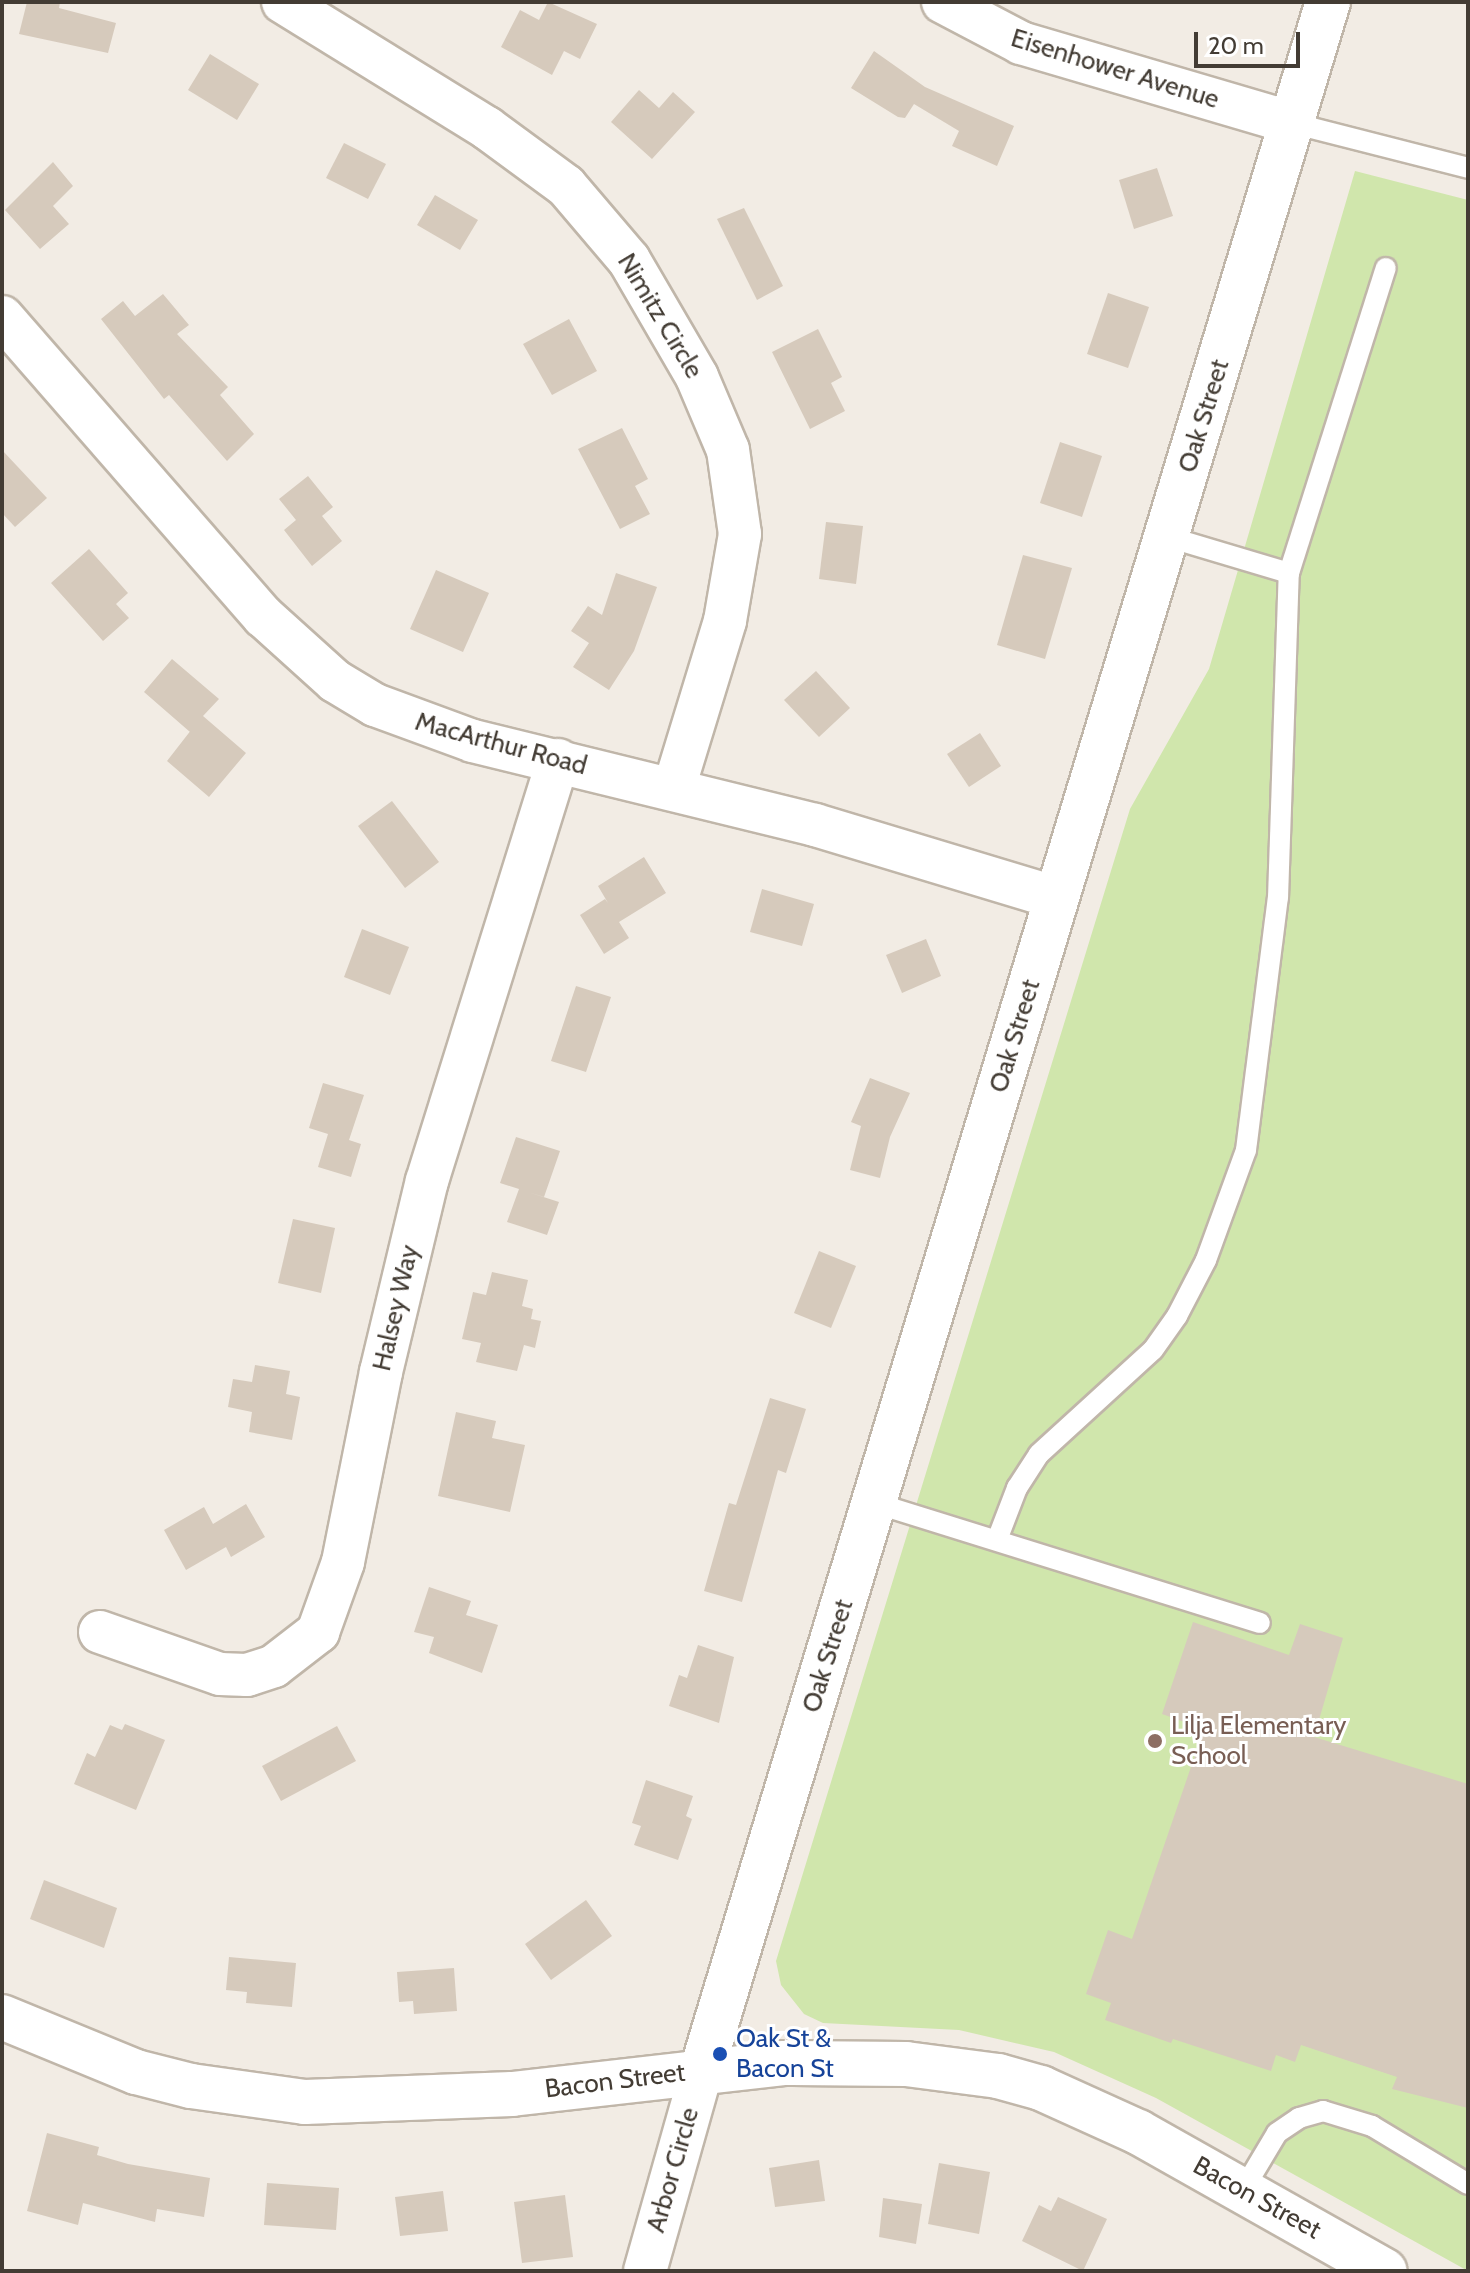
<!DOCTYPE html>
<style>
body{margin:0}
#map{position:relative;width:1470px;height:2273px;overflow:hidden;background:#f2ece4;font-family:Cabin,sans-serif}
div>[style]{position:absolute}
.green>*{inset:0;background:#d0e6ac}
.building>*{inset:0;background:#d6cabc}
.roads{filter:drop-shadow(2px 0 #c0b6a9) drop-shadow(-2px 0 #c0b6a9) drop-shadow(0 2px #c0b6a9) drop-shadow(0 -2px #c0b6a9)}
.service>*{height:20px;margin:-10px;padding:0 10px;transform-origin:10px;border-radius:10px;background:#fff}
.minor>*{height:42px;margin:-21px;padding:0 21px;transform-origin:21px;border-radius:21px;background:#fff}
.tertiary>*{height:44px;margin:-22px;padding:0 22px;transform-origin:22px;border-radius:22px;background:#fff}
.dots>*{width:22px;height:22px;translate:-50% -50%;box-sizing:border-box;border:4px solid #fff;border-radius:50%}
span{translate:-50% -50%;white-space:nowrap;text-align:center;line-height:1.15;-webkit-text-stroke:6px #fff;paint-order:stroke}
.street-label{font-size:26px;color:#433c34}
.education-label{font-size:26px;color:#785e54}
.left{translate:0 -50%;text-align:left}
.transit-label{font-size:26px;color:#164399}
.frame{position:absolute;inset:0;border:4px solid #433c34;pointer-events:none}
.scale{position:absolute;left:1194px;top:32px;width:106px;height:36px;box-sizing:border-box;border:4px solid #433c34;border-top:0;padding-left:10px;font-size:24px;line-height:28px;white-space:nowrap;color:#433c34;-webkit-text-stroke:6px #fff;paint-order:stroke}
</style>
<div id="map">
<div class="green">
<div style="clip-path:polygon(1355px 171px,1468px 200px,1468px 2271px,1156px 2098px,1054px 2052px,959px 2030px,823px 2023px,804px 2014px,781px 1985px,776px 1961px,1130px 809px,1209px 669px)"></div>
</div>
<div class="building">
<div style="clip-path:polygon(27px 2px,60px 2px,59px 8px,116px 23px,108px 53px,19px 34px)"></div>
<div style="clip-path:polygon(548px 2px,597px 24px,580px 59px,564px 51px,552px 75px,501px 47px,520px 10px,539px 20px)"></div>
<div style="clip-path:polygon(874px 51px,925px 87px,1014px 126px,997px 166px,952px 146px,959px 131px,914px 104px,905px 118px,898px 117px,851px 88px)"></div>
<div style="clip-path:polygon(210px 54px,259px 84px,237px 120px,188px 90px)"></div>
<div style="clip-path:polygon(639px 90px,659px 108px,673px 92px,695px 112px,652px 159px,611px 122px)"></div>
<div style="clip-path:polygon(344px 143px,386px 164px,368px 199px,326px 178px)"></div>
<div style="clip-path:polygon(53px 162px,73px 186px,53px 206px,69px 224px,40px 249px,5px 210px)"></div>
<div style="clip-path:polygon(1157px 168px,1173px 216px,1134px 229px,1119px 180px)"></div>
<div style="clip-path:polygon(435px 195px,478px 220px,460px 250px,417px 225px)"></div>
<div style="clip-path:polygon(744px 208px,783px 286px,757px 300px,717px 219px)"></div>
<div style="clip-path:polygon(1108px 293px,1149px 307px,1128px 368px,1087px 354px)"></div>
<div style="clip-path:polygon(163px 294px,189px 325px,177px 334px,228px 387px,220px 395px,254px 434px,227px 461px,169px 395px,164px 399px,101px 319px,123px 301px,135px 316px)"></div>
<div style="clip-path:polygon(569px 319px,597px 371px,552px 395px,523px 344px)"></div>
<div style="clip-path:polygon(818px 329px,842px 377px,831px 383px,845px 411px,810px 429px,772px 352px)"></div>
<div style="clip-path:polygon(622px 428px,648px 479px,635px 486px,650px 514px,620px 529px,578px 449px)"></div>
<div style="clip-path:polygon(1060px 442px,1102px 456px,1082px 517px,1040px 503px)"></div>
<div style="clip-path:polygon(2px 450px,47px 498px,15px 527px,2px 513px)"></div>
<div style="clip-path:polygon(308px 476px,333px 507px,322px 516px,342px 541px,312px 566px,284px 530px,296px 520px,279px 499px)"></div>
<div style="clip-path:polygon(826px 522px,863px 526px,856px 584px,819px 579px)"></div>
<div style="clip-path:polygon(89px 549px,128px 593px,116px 604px,129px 618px,103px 641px,51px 583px)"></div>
<div style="clip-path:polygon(1023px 555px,1072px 568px,1045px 659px,997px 645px)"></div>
<div style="clip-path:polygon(436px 570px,489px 593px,463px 652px,410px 629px)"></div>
<div style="clip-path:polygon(616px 573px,657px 587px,634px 651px,609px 690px,573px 667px,589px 643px,571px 631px,588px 606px,602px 615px)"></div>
<div style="clip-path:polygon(172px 659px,219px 699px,203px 716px,246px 753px,209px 797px,167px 761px,195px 725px,190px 732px,144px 692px)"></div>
<div style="clip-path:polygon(816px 671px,850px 708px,819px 737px,784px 700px)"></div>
<div style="clip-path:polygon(980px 733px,1001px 766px,969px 787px,947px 754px)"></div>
<div style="clip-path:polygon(392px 801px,439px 862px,405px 888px,358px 826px)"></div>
<div style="clip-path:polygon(644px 857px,666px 893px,619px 922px,629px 938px,604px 954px,580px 915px,605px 899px,608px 903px,598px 886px)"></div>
<div style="clip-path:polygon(762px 889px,814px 904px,802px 946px,750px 932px)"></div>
<div style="clip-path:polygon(362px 929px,409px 947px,390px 995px,344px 977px)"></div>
<div style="clip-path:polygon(926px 939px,941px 976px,902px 993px,886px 955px)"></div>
<div style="clip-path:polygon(576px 986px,611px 997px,586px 1072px,551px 1061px)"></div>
<div style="clip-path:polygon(870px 1078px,910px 1093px,890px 1137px,880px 1178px,850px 1170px,861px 1126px,851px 1122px)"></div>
<div style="clip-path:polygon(323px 1083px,364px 1095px,349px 1140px,361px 1144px,351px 1177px,318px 1167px,328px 1134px,309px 1128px)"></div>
<div style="clip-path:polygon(516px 1137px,560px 1151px,544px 1197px,528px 1192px,559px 1202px,547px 1235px,507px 1222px,519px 1189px,500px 1183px)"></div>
<div style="clip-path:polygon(293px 1219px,335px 1228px,321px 1293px,278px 1283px)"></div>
<div style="clip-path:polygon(819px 1251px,856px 1266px,831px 1328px,794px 1313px)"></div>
<div style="clip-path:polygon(492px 1272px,528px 1280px,522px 1306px,533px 1309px,531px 1319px,541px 1321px,535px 1348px,524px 1345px,517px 1371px,476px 1362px,481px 1343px,462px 1339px,473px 1292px,486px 1295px)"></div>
<div style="clip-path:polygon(255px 1365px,290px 1371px,286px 1394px,300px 1397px,292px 1440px,249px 1432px,252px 1412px,228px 1407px,233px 1379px,252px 1382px)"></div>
<div style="clip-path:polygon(770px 1398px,806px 1409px,786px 1473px,778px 1470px,742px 1602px,704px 1591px,729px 1503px,736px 1505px)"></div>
<div style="clip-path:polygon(456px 1412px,496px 1421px,492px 1438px,525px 1445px,510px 1512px,438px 1496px)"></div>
<div style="clip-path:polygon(246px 1504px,265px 1537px,231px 1557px,226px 1547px,186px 1570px,164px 1530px,204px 1507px,213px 1524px)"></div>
<div style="clip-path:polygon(429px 1587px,471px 1601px,466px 1615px,498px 1625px,482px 1673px,429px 1653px,434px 1637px,414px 1632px)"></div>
<div style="clip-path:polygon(1193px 1622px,1289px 1655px,1300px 1624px,1343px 1638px,1314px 1737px,1468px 1784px,1468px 2108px,1392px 2089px,1397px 2077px,1301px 2045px,1295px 2062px,1276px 2055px,1271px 2071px,1173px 2039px,1171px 2043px,1105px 2020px,1111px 2003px,1086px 1994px,1108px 1930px,1132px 1939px,1204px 1729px,1162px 1714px)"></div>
<div style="clip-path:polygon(698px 1645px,734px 1657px,719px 1723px,669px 1706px,679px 1675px,687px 1678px)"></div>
<div style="clip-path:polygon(125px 1724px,165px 1740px,136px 1810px,74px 1784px,87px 1753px,95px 1757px,110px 1725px,122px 1730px)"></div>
<div style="clip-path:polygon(337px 1726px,356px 1761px,281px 1801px,262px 1766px)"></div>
<div style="clip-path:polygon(646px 1780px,693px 1796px,686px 1816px,692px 1819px,678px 1860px,634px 1845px,641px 1826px,632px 1823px)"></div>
<div style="clip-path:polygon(44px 1880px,117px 1908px,104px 1948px,30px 1919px)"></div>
<div style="clip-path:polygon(586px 1900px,612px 1936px,551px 1980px,525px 1944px)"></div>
<div style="clip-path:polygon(229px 1957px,296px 1963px,292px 2007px,246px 2003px,247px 1992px,226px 1990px)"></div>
<div style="clip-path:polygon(454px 1968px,457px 2011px,414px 2014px,413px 2001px,399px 2002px,397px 1972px)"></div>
<div style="clip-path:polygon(47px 2133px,99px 2147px,97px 2155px,128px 2164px,210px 2178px,204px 2217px,157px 2209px,155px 2222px,83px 2203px,78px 2225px,27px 2211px)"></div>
<div style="clip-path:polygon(819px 2160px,825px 2201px,775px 2207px,769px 2168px)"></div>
<div style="clip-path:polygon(939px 2163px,990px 2172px,979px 2234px,928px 2224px)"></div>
<div style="clip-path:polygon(267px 2183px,339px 2188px,336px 2230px,264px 2225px)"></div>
<div style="clip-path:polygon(443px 2191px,448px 2231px,400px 2236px,395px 2197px)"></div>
<div style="clip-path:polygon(565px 2195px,573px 2257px,522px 2263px,514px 2202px)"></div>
<div style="clip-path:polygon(1058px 2197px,1107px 2219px,1083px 2271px,1022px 2241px,1039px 2205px,1051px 2211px)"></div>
<div style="clip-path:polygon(883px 2198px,922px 2204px,916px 2244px,879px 2237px)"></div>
</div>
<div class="roads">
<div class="service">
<div style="left:1292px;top:123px;width:182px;rotate:14.3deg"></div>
<div style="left:1289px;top:573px;width:320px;rotate:-72.4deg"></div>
<div style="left:875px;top:1503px;width:403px;rotate:17.3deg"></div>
<div style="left:997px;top:1540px;width:56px;rotate:-69deg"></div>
<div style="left:1017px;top:1488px;width:40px;rotate:-57.1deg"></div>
<div style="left:1039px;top:1454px;width:154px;rotate:-42.4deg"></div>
<div style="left:1153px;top:1350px;width:42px;rotate:-54.8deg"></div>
<div style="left:1177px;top:1316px;width:63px;rotate:-62.6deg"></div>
<div style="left:1206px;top:1260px;width:117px;rotate:-70deg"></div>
<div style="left:1246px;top:1150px;width:254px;rotate:-82.8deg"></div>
<div style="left:1278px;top:898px;width:325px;rotate:-88.1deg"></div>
<div style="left:1289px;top:573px;width:126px;rotate:-163.4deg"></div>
<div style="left:1243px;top:2190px;width:66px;rotate:-59.2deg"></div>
<div style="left:1277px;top:2133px;width:27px;rotate:-34deg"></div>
<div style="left:1299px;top:2118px;width:25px;rotate:-16deg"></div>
<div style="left:1323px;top:2111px;width:51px;rotate:17deg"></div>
<div style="left:1372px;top:2126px;width:112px;rotate:31.1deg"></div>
</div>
<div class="minor">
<div style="left:283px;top:2px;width:240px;rotate:31.7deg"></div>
<div style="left:487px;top:128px;width:98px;rotate:36.3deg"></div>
<div style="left:566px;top:186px;width:97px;rotate:49.6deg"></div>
<div style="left:629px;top:260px;width:135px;rotate:59.8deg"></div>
<div style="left:697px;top:377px;width:79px;rotate:67deg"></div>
<div style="left:728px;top:450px;width:85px;rotate:81.9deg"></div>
<div style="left:740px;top:534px;width:88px;rotate:99.8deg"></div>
<div style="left:725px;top:621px;width:175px;rotate:107deg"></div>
<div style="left:943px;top:2px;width:88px;rotate:27.7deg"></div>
<div style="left:1021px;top:43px;width:283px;rotate:16.4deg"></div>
<div style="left:2px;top:317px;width:397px;rotate:48.9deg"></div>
<div style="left:263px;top:616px;width:97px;rotate:42.1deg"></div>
<div style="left:335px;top:681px;width:47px;rotate:31deg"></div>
<div style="left:375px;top:705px;width:104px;rotate:20.2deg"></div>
<div style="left:473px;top:741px;width:352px;rotate:13.8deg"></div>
<div style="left:815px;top:825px;width:253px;rotate:16.8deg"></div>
<div style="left:100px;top:1632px;width:127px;rotate:19.3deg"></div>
<div style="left:220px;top:1674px;width:27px;rotate:2deg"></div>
<div style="left:247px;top:1675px;width:28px;rotate:-18deg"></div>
<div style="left:274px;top:1666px;width:56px;rotate:-37.7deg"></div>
<div style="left:318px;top:1632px;width:74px;rotate:-70.3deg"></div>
<div style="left:343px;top:1562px;width:194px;rotate:-78.7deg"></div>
<div style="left:381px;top:1372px;width:196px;rotate:-76.5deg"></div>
<div style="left:427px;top:1181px;width:441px;rotate:-72.7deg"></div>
<div style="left:645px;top:2271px;width:209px;rotate:-74.2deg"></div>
</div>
<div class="tertiary">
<div style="left:2px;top:2017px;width:145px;rotate:22.3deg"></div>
<div style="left:136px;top:2072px;width:57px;rotate:14.3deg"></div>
<div style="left:191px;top:2086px;width:115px;rotate:8deg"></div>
<div style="left:305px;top:2102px;width:207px;rotate:-2.2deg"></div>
<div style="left:512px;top:2094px;width:273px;rotate:-6.5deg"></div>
<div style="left:783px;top:2063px;width:123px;rotate:0.5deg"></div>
<div style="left:906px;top:2064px;width:93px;rotate:7.4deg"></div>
<div style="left:998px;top:2076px;width:45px;rotate:15.6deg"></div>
<div style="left:1041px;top:2088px;width:107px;rotate:24.4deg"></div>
<div style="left:1138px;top:2132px;width:283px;rotate:29.4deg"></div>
<div style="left:702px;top:2070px;width:2161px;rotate:-73.16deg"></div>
</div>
</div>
<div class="dots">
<div style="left:1155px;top:1741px;background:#8d6e63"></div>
<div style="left:720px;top:2054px;background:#1a4fb4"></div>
</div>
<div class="street-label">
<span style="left:1115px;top:69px;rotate:17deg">Eisenhower Avenue</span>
<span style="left:660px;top:316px;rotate:59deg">Nimitz Circle</span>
<span style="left:1204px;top:416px;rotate:-73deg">Oak Street</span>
<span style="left:501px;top:744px;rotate:15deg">MacArthur Road</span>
<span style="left:1015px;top:1036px;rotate:-73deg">Oak Street</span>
<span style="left:396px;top:1308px;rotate:-77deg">Halsey Way</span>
<span style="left:828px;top:1656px;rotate:-73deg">Oak Street</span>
<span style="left:615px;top:2081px;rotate:-7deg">Bacon Street</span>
<span style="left:673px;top:2170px;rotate:-74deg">Arbor Circle</span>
<span style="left:1257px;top:2198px;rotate:29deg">Bacon Street</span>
</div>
<div class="education-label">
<span class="left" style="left:1171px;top:1741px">Lilja Elementary<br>School</span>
</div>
<div class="transit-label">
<span class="left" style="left:736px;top:2054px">Oak St &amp;<br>Bacon St</span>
</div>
<div class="frame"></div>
<div class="scale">20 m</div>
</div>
